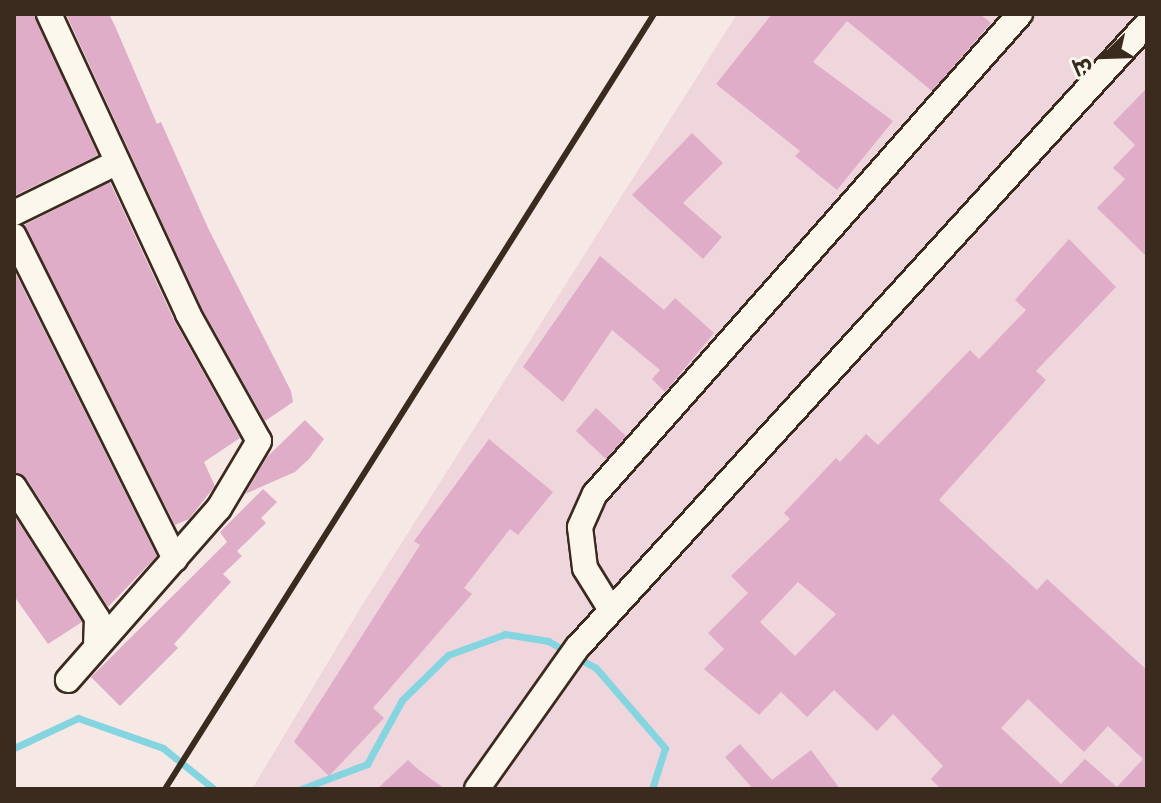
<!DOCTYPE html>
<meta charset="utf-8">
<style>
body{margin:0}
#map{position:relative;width:1161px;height:803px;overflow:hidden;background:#f6e8e5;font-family:Delius,"Playpen Sans Deva",sans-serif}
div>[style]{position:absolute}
.built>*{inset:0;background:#efd6dc}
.stream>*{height:7px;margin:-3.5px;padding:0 3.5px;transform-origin:3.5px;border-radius:3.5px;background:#85d5e1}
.building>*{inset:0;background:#e0adc8}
.roads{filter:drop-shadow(2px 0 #3b2a1e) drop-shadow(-2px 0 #3b2a1e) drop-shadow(0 2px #3b2a1e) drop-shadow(0 -2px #3b2a1e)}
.street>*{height:24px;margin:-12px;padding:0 12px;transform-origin:12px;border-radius:12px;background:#fbf7ec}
.rail>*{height:6px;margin:-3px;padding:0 3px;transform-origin:3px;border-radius:3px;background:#3b2a1e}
span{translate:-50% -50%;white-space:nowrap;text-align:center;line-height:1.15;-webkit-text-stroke:8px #fbf7ec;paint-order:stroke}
.frame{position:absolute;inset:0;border:16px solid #3b2a1e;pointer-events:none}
.north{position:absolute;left:1065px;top:16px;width:80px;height:80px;-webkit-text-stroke:6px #fbf7ec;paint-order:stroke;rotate:247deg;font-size:22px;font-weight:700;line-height:32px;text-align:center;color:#3b2a1e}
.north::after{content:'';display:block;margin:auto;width:28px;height:36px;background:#3b2a1e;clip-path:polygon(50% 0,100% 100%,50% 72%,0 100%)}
</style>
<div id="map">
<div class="built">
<div style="clip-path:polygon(737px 14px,1147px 14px,1147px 789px,252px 789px,361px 607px)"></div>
</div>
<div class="stream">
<div style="left:14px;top:748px;width:71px;rotate:-25.1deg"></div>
<div style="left:78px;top:718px;width:90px;rotate:19.4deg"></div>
<div style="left:163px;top:748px;width:65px;rotate:38.8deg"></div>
<div style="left:301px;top:789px;width:71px;rotate:-20.7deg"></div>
<div style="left:367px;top:764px;width:73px;rotate:-61.3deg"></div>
<div style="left:402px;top:700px;width:64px;rotate:-44.4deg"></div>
<div style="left:448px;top:655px;width:61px;rotate:-20.2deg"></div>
<div style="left:505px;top:634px;width:44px;rotate:9.2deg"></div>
<div style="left:548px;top:641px;width:55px;rotate:29.4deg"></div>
<div style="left:596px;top:668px;width:106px;rotate:49.2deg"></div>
<div style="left:665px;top:748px;width:43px;rotate:107.6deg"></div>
</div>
<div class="building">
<div style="clip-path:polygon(14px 14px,34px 14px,98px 155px,14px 196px)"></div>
<div style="clip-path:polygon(66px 14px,109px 14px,115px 26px,157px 124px,161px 122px,208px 228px,291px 391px,293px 402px,265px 421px,201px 307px)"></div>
<div style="clip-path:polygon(772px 14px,980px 14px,991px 23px,932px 91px,847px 21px,813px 62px,893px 121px,837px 190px,795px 156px,800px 151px,716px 84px)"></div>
<div style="clip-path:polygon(1147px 88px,1147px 257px,1097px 208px,1125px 179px,1113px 168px,1135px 145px,1113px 123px)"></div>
<div style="clip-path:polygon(692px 133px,723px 163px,683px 203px,722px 237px,703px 259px,632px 195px)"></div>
<div style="clip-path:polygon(110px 182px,174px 320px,240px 438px,204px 462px,215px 486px,189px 519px,175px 525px,24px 225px)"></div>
<div style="clip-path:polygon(evenodd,1069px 239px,1116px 287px,1036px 371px,1046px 380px,939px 500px,1037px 590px,1047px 579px,1147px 670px,1147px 789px,941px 789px,931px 779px,943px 766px,893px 714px,877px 731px,834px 690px,807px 717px,781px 692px,759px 715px,704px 669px,724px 649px,708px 633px,748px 593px,731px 576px,790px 519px,784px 513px,836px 458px,840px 462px,866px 434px,878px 445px,970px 350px,979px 359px,1026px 310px,1015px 300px,1069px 239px,798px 582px,836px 614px,795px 656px,760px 622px,798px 582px,1069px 239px,1028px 699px,1084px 752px,1108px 726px,1143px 759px,1117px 787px,1085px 759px,1061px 784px,1001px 728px,1028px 699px)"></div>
<div style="clip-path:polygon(600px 256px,664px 310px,675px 298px,714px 333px,665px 392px,652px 379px,660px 370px,612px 330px,563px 402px,523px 367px)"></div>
<div style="clip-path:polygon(14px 270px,157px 556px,108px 607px,27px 479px,14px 472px)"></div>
<div style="clip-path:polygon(596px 408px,626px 436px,606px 459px,576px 431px)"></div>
<div style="clip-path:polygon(305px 420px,324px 439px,309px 459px,295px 472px,245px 494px,267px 457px)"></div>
<div style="clip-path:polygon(489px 439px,553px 492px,518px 535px,510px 529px,464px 588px,472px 594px,373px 708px,384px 718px,329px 776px,294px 742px,420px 545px,414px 541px)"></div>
<div style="clip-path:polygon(263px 489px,277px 502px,261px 518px,266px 523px,237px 551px,242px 556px,223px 574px,231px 582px,174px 644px,178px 648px,120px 706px,91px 677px,227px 542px,220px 532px)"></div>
<div style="clip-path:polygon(14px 515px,82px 622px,48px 644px,14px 596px)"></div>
<div style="clip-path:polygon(740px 744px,772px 780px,811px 750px,840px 789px,753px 789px,725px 757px)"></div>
<div style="clip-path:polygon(408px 760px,419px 770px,445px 789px,377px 789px)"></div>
</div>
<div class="roads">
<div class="street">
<div style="left:49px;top:14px;width:331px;rotate:65.1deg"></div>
<div style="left:188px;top:314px;width:145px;rotate:60.8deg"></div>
<div style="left:259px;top:441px;width:78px;rotate:120.8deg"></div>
<div style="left:219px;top:508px;width:229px;rotate:131.3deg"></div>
<div style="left:14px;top:213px;width:114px;rotate:-26.1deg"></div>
<div style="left:14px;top:236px;width:361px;rotate:63.5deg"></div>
<div style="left:14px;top:487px;width:155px;rotate:57.6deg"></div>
<div style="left:97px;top:618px;width:29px;rotate:92deg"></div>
<div style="left:611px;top:610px;width:49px;rotate:-121.8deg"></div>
<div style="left:585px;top:568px;width:41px;rotate:-97deg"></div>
<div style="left:580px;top:527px;width:36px;rotate:-66deg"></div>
<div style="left:595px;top:494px;width:641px;rotate:-48.48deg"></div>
<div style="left:477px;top:789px;width:173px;rotate:-54.7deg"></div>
<div style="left:577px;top:648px;width:845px;rotate:-47.59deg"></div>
</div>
</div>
<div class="rail">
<div style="left:165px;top:789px;width:916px;rotate:-57.75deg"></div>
</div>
<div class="frame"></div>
<div class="north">उ</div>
</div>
